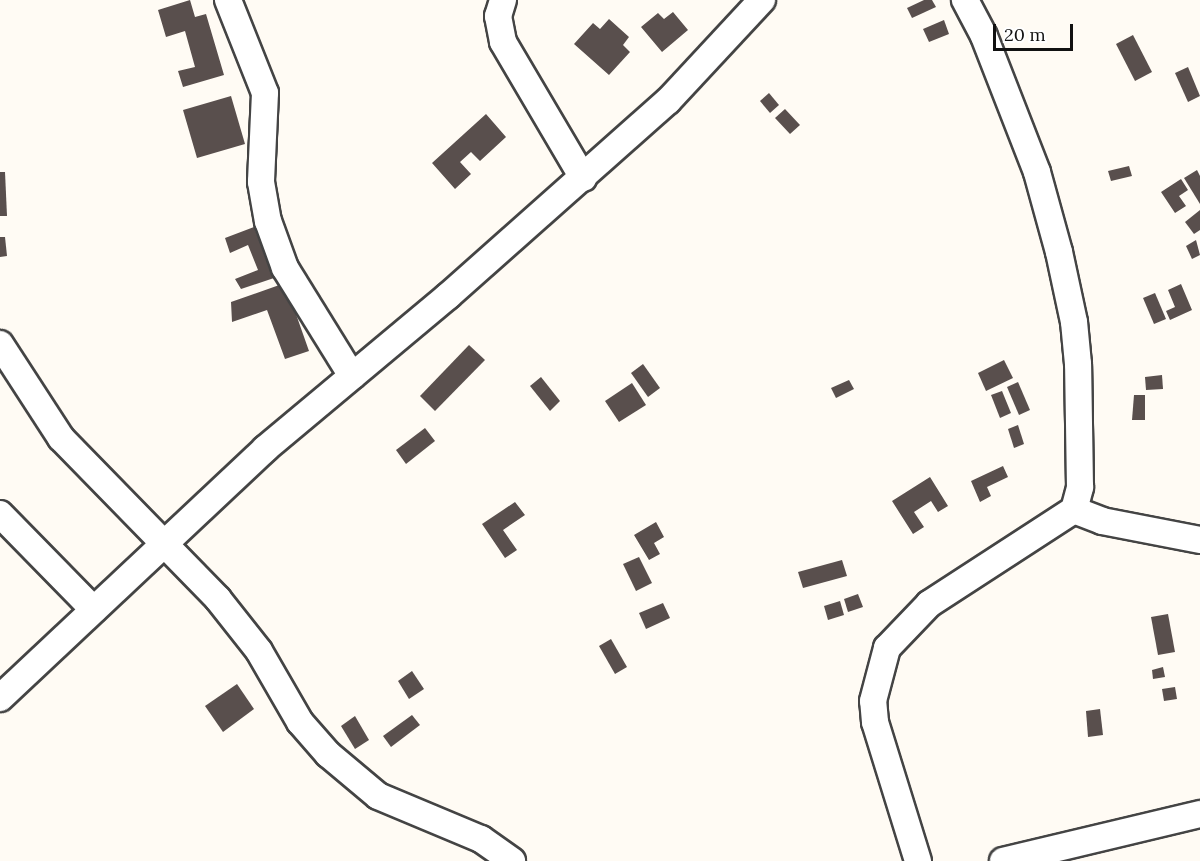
<!DOCTYPE html>
<style>
body{margin:0}
#map{position:relative;width:1200px;height:861px;overflow:hidden;background:#fffbf4;font-family:Lora,serif}
div>[style]{position:absolute}
.building>*{inset:0;background:#594f4d}
.roads{filter:drop-shadow(2px 0 #444) drop-shadow(-2px 0 #444) drop-shadow(0 2px #444) drop-shadow(0 -2px #444)}
.minor>*{height:26px;margin:-13px;padding:0 13px;transform-origin:13px;border-radius:13px;background:#fff}
span{translate:-50% -50%;white-space:nowrap;text-align:center;line-height:1.15;-webkit-text-stroke:6px #fff;paint-order:stroke}
.scale{position:absolute;left:993px;top:24px;width:80px;height:27px;box-sizing:border-box;border:3px solid #111;border-top:0;padding-left:8px;font-size:18px;line-height:21px;white-space:nowrap;color:#111;-webkit-text-stroke:4px #fff;paint-order:stroke}
</style>
<div id="map">
<div class="building">
<div style="clip-path:polygon(190px 0,195px 17px,206px 14px,224px 75px,183px 87px,178px 71px,195px 67px,185px 31px,166px 37px,158px 10px)"></div>
<div style="clip-path:polygon(924px 0,932px 0,936px 7px,912px 18px,907px 8px)"></div>
<div style="clip-path:polygon(673px 12px,688px 30px,662px 52px,641px 27px,658px 13px,664px 19px)"></div>
<div style="clip-path:polygon(609px 19px,629px 37px,623px 45px,630px 52px,609px 75px,574px 44px,593px 23px,600px 29px)"></div>
<div style="clip-path:polygon(944px 20px,949px 34px,929px 42px,923px 29px)"></div>
<div style="clip-path:polygon(1133px 35px,1152px 72px,1135px 81px,1116px 44px)"></div>
<div style="clip-path:polygon(1188px 67px,1200px 96px,1188px 102px,1175px 73px)"></div>
<div style="clip-path:polygon(769px 93px,779px 105px,770px 113px,760px 101px)"></div>
<div style="clip-path:polygon(231px 96px,245px 144px,197px 158px,183px 110px)"></div>
<div style="clip-path:polygon(785px 109px,800px 125px,790px 134px,775px 118px)"></div>
<div style="clip-path:polygon(486px 114px,506px 137px,480px 161px,471px 152px,460px 162px,471px 174px,455px 189px,432px 163px)"></div>
<div style="clip-path:polygon(1129px 166px,1132px 176px,1111px 181px,1108px 171px)"></div>
<div style="clip-path:polygon(1197px 170px,1200px 176px,1200px 204px,1184px 178px)"></div>
<div style="clip-path:polygon(0 172px,5px 172px,7px 216px,0 216px)"></div>
<div style="clip-path:polygon(1181px 179px,1188px 190px,1179px 196px,1186px 206px,1175px 213px,1161px 192px)"></div>
<div style="clip-path:polygon(1200px 210px,1200px 230px,1194px 234px,1185px 222px)"></div>
<div style="clip-path:polygon(254px 227px,274px 278px,241px 289px,235px 279px,258px 270px,248px 245px,230px 253px,225px 238px)"></div>
<div style="clip-path:polygon(0 237px,5px 237px,7px 256px,0 257px)"></div>
<div style="clip-path:polygon(1196px 240px,1200px 255px,1192px 259px,1186px 246px)"></div>
<div style="clip-path:polygon(285px 283px,309px 351px,285px 359px,267px 310px,232px 322px,231px 302px)"></div>
<div style="clip-path:polygon(1181px 284px,1192px 310px,1170px 320px,1166px 311px,1175px 307px,1168px 290px)"></div>
<div style="clip-path:polygon(1155px 293px,1166px 319px,1154px 324px,1143px 298px)"></div>
<div style="clip-path:polygon(469px 345px,485px 360px,435px 411px,420px 396px)"></div>
<div style="clip-path:polygon(1004px 360px,1013px 378px,986px 391px,978px 373px)"></div>
<div style="clip-path:polygon(643px 364px,660px 388px,648px 397px,631px 373px)"></div>
<div style="clip-path:polygon(1162px 375px,1163px 389px,1146px 390px,1145px 377px)"></div>
<div style="clip-path:polygon(541px 377px,560px 401px,550px 411px,530px 386px)"></div>
<div style="clip-path:polygon(849px 380px,854px 389px,836px 398px,831px 388px)"></div>
<div style="clip-path:polygon(1018px 382px,1030px 410px,1019px 415px,1007px 387px)"></div>
<div style="clip-path:polygon(632px 383px,646px 405px,619px 422px,605px 401px)"></div>
<div style="clip-path:polygon(1002px 391px,1011px 413px,1000px 418px,991px 395px)"></div>
<div style="clip-path:polygon(1134px 395px,1145px 395px,1145px 420px,1132px 420px)"></div>
<div style="clip-path:polygon(1018px 425px,1024px 444px,1014px 448px,1008px 429px)"></div>
<div style="clip-path:polygon(425px 428px,435px 441px,406px 464px,396px 450px)"></div>
<div style="clip-path:polygon(1003px 466px,1008px 477px,987px 487px,991px 496px,980px 502px,971px 481px)"></div>
<div style="clip-path:polygon(930px 477px,948px 506px,938px 512px,931px 501px,914px 512px,924px 527px,913px 534px,892px 501px)"></div>
<div style="clip-path:polygon(515px 502px,525px 515px,503px 530px,517px 550px,505px 558px,482px 524px)"></div>
<div style="clip-path:polygon(656px 522px,664px 537px,654px 543px,660px 554px,649px 560px,634px 535px)"></div>
<div style="clip-path:polygon(639px 557px,652px 583px,636px 591px,623px 564px)"></div>
<div style="clip-path:polygon(842px 560px,847px 576px,803px 588px,798px 572px)"></div>
<div style="clip-path:polygon(858px 594px,863px 607px,848px 612px,844px 599px)"></div>
<div style="clip-path:polygon(840px 601px,844px 615px,828px 620px,824px 606px)"></div>
<div style="clip-path:polygon(663px 603px,670px 618px,646px 629px,639px 613px)"></div>
<div style="clip-path:polygon(1168px 614px,1175px 652px,1158px 655px,1151px 617px)"></div>
<div style="clip-path:polygon(611px 639px,627px 667px,615px 674px,599px 646px)"></div>
<div style="clip-path:polygon(1163px 667px,1165px 677px,1153px 679px,1152px 670px)"></div>
<div style="clip-path:polygon(412px 671px,424px 689px,409px 699px,398px 681px)"></div>
<div style="clip-path:polygon(237px 684px,254px 709px,223px 732px,205px 706px)"></div>
<div style="clip-path:polygon(1175px 687px,1177px 699px,1164px 701px,1162px 689px)"></div>
<div style="clip-path:polygon(1100px 709px,1103px 735px,1088px 737px,1086px 711px)"></div>
<div style="clip-path:polygon(412px 715px,420px 725px,391px 747px,383px 736px)"></div>
<div style="clip-path:polygon(355px 716px,369px 740px,355px 749px,341px 726px)"></div>
</div>
<div class="roads">
<div class="minor">
<div style="left:228px;top:0;width:100px;rotate:68.3deg"></div>
<div style="left:265px;top:93px;width:89px;rotate:92.6deg"></div>
<div style="left:261px;top:182px;width:40px;rotate:80deg"></div>
<div style="left:268px;top:221px;width:50px;rotate:70.1deg"></div>
<div style="left:285px;top:268px;width:127px;rotate:58.2deg"></div>
<div style="left:503px;top:0;width:17px;rotate:107deg"></div>
<div style="left:498px;top:16px;width:26px;rotate:79deg"></div>
<div style="left:503px;top:42px;width:158px;rotate:59.5deg"></div>
<div style="left:0;top:344px;width:112px;rotate:57deg"></div>
<div style="left:61px;top:438px;width:225px;rotate:45.7deg"></div>
<div style="left:218px;top:599px;width:66px;rotate:51.7deg"></div>
<div style="left:259px;top:651px;width:82px;rotate:60deg"></div>
<div style="left:300px;top:722px;width:43px;rotate:48.8deg"></div>
<div style="left:328px;top:754px;width:65px;rotate:40deg"></div>
<div style="left:378px;top:796px;width:112px;rotate:22.7deg"></div>
<div style="left:481px;top:839px;width:38px;rotate:35deg"></div>
<div style="left:1074px;top:510px;width:30px;rotate:21deg"></div>
<div style="left:1102px;top:521px;width:100px;rotate:11deg"></div>
<div style="left:0;top:514px;width:134px;rotate:45.6deg"></div>
<div style="left:0;top:698px;width:364px;rotate:-43.2deg"></div>
<div style="left:265px;top:449px;width:239px;rotate:-39.9deg"></div>
<div style="left:448px;top:296px;width:294px;rotate:-41.6deg"></div>
<div style="left:668px;top:101px;width:138px;rotate:-47.1deg"></div>
<div style="left:918px;top:861px;width:145px;rotate:-107.2deg"></div>
<div style="left:875px;top:722px;width:21px;rotate:-95deg"></div>
<div style="left:873px;top:701px;width:55px;rotate:-75.2deg"></div>
<div style="left:887px;top:648px;width:61px;rotate:-46.3deg"></div>
<div style="left:929px;top:604px;width:173px;rotate:-33deg"></div>
<div style="left:1074px;top:510px;width:24px;rotate:-75deg"></div>
<div style="left:1080px;top:487px;width:123px;rotate:-90.9deg"></div>
<div style="left:1078px;top:364px;width:42px;rotate:-95.4deg"></div>
<div style="left:1074px;top:322px;width:72px;rotate:-102.1deg"></div>
<div style="left:1059px;top:252px;width:83px;rotate:-105.4deg"></div>
<div style="left:1037px;top:172px;width:146px;rotate:-111.3deg"></div>
<div style="left:984px;top:36px;width:41px;rotate:-117.8deg"></div>
<div style="left:1003px;top:861px;width:203px;rotate:-13.4deg"></div>
</div>
</div>
<div class="scale">20 m</div>
</div>
